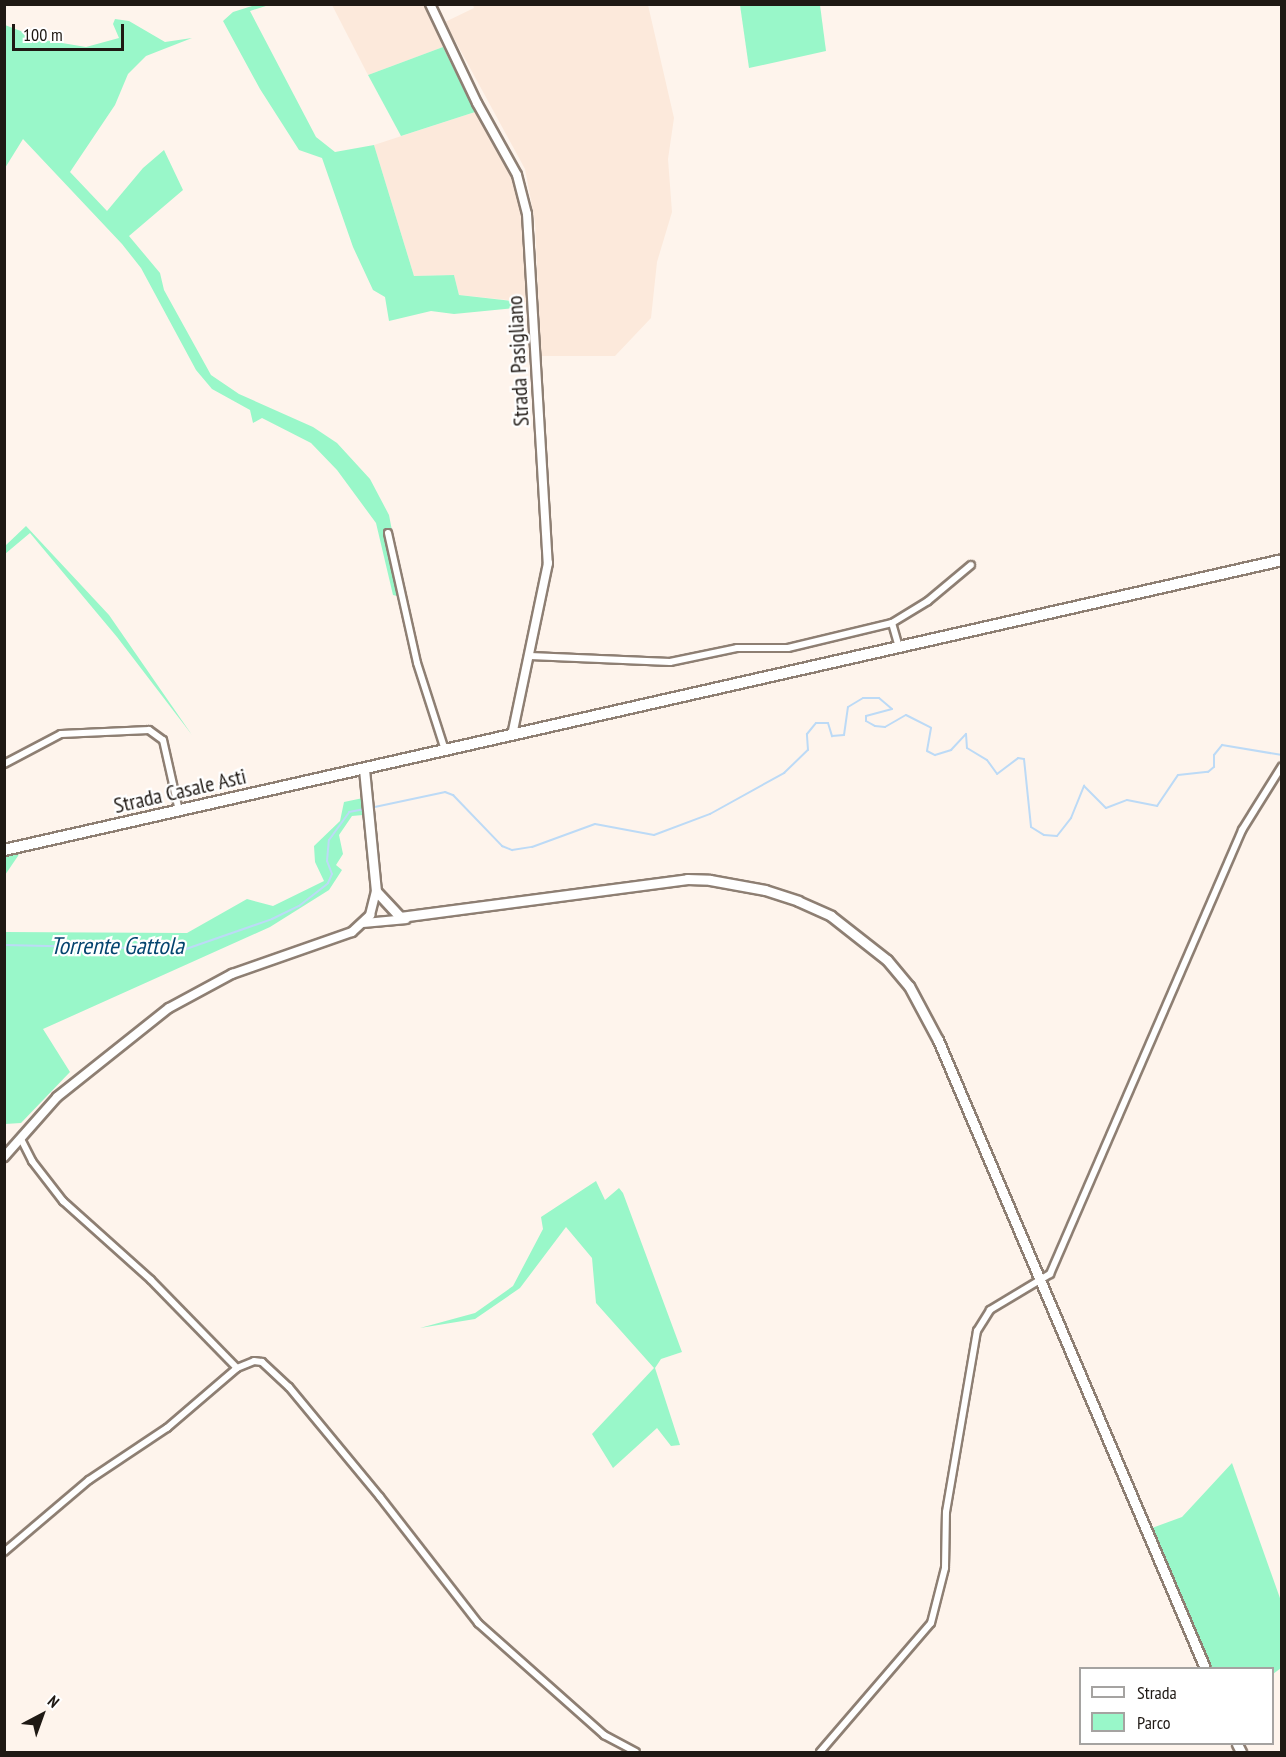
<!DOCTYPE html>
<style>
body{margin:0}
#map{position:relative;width:1286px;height:1757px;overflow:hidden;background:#fef4ec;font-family:"PT Sans Narrow",sans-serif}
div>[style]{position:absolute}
.built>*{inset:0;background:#fce9db}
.green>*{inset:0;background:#99f7c9}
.stream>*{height:2px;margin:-1px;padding:0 1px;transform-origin:1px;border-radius:1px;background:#bcdaf6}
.roads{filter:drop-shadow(2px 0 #8e7f73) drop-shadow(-2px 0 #8e7f73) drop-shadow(0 2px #8e7f73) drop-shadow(0 -2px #8e7f73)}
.minor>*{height:6px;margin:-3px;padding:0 3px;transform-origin:3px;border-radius:3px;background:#fff}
.tertiary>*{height:8px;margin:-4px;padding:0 4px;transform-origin:4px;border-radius:4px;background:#fff}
.secondary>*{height:9px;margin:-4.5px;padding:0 4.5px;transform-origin:4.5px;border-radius:4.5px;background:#fff}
.primary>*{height:10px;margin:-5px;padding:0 5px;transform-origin:5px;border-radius:5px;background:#fff}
span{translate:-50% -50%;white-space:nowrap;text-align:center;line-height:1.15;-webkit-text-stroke:4.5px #fff;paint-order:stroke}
.street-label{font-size:22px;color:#1f1914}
.water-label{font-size:24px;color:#04446f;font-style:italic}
.frame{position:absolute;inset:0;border:6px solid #1f1914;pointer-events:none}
.legend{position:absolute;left:1079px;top:1667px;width:195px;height:78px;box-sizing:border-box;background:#fff;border:2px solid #a5a3a1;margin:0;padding:8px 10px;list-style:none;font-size:18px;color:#1f1914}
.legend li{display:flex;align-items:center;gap:12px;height:30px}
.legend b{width:30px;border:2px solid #a5a3a1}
.north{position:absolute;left:12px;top:1685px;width:60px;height:60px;-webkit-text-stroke:4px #fff;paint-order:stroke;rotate:41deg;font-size:16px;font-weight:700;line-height:24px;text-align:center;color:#1f1914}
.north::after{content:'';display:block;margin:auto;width:21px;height:27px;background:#1f1914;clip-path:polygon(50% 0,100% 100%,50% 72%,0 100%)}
.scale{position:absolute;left:12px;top:24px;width:112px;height:27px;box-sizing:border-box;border:3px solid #1f1914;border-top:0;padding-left:8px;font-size:18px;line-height:21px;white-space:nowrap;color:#1f1914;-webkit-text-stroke:4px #fff;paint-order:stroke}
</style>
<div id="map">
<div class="built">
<div style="clip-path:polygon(332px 5px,425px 5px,443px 47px,368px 75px)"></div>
<div style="clip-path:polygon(473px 5px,648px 5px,674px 118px,668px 159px,672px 212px,657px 262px,651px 318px,615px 356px,541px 356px,535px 222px,525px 169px,445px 22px,474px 8px)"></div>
<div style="clip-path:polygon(475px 112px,512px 175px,520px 201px,528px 302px,459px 295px,454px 275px,414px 276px,374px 145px)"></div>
</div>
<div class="green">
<div style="clip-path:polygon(258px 4px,269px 5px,250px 11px,316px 137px,335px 152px,374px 145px,414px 276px,454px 275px,459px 295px,521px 302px,524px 307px,454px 314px,431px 311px,389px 321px,385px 297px,373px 290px,353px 247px,322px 158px,299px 150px,260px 89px,223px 21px,233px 12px)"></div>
<div style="clip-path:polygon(740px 5px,820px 5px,826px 51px,749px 68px)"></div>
<div style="clip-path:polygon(115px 19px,129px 21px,165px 42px,192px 38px,146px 56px,128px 74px,115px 105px,70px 172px,107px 211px,143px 168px,164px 150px,183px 190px,129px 236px,160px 273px,164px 290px,211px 375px,239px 394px,313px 427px,337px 443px,370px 479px,389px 515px,405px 598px,393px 595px,376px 523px,337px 470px,311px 443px,262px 418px,253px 423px,250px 410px,212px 389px,196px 370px,141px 268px,122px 244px,23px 139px,5px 168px,5px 25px,44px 40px,86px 47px,119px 38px,113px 24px)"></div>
<div style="clip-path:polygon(443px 47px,475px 112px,401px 136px,368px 75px)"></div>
<div style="clip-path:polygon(26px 526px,109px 615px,192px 735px,117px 637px,30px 533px,5px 554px,5px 546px)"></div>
<div style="clip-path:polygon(363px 798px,363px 815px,352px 816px,339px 835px,343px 854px,336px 865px,342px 870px,329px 890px,270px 927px,43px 1029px,70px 1072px,21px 1123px,5px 1124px,5px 932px,187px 933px,247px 899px,273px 906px,324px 881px,315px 862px,314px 846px,340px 821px,344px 802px)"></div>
<div style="clip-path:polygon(22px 847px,18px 856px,5px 875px,5px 850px)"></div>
<div style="clip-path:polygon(596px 1181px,605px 1200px,619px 1188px,623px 1193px,682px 1352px,661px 1359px,655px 1368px,680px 1445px,671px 1446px,657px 1428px,613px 1468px,592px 1434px,654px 1368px,596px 1303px,592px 1258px,566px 1227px,520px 1288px,475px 1319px,420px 1328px,475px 1313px,513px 1286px,543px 1229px,541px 1217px)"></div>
<div style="clip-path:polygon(1232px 1463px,1281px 1601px,1281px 1668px,1273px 1674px,1272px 1668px,1210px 1668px,1152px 1528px,1182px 1517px)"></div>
</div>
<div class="stream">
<div style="left:370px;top:808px;width:77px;rotate:-12deg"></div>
<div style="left:445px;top:792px;width:9px;rotate:21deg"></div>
<div style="left:453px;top:795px;width:71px;rotate:46.1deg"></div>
<div style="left:502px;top:846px;width:11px;rotate:22deg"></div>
<div style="left:512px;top:850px;width:20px;rotate:-9deg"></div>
<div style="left:532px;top:847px;width:67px;rotate:-20.1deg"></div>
<div style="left:595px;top:824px;width:60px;rotate:10.6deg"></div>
<div style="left:654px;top:835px;width:60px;rotate:-20.6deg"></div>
<div style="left:710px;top:814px;width:85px;rotate:-29deg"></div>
<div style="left:784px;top:773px;width:33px;rotate:-44deg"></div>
<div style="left:808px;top:750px;width:16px;rotate:-94deg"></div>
<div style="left:807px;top:734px;width:14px;rotate:-51deg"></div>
<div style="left:816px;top:723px;width:12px"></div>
<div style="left:828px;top:723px;width:14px;rotate:73deg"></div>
<div style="left:832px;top:736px;width:12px;rotate:-5deg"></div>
<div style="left:844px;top:735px;width:28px;rotate:-82deg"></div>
<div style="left:848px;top:707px;width:17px;rotate:-31deg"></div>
<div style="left:863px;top:698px;width:16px"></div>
<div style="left:879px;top:698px;width:17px;rotate:40deg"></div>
<div style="left:892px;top:709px;width:27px;rotate:165deg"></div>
<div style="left:866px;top:716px;width:5px;rotate:90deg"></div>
<div style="left:866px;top:721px;width:10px;rotate:29deg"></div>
<div style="left:875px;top:726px;width:10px;rotate:6deg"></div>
<div style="left:885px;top:727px;width:24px;rotate:-30deg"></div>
<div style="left:906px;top:715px;width:28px;rotate:27deg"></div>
<div style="left:931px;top:728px;width:23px;rotate:100deg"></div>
<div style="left:927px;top:751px;width:9px;rotate:27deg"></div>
<div style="left:935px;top:755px;width:17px;rotate:-17deg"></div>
<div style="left:951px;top:750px;width:22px;rotate:-47deg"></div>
<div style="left:966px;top:734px;width:14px;rotate:86deg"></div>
<div style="left:967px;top:748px;width:23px;rotate:31deg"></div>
<div style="left:987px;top:760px;width:17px;rotate:54deg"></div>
<div style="left:997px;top:774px;width:26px;rotate:-37deg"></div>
<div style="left:1018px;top:758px;width:6px;rotate:9deg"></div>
<div style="left:1024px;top:759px;width:68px;rotate:84.1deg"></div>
<div style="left:1031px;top:827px;width:15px;rotate:32deg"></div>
<div style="left:1044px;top:835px;width:13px;rotate:4deg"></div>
<div style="left:1057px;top:836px;width:23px;rotate:-52deg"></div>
<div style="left:1071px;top:818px;width:35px;rotate:-68deg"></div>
<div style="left:1084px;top:786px;width:31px;rotate:45deg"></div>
<div style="left:1106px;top:808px;width:22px;rotate:-21deg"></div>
<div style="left:1127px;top:800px;width:31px;rotate:11deg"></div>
<div style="left:1157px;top:806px;width:37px;rotate:-56deg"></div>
<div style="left:1178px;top:775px;width:30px;rotate:-6deg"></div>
<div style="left:1208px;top:772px;width:8px;rotate:-40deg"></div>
<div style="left:1214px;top:767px;width:12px;rotate:-90deg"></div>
<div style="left:1214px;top:755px;width:13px;rotate:-51deg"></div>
<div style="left:1222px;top:745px;width:61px;rotate:9.5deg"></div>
<div style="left:4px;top:945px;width:182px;rotate:1.3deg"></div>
<div style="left:186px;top:949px;width:91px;rotate:-19.2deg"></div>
<div style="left:272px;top:919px;width:30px;rotate:-26deg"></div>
<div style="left:299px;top:906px;width:37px;rotate:-38deg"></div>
<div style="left:328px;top:883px;width:10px;rotate:-66deg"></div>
<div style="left:332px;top:874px;width:14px;rotate:-111deg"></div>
<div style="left:327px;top:861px;width:21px;rotate:-85deg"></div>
<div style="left:329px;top:840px;width:34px;rotate:-54deg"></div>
<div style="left:349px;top:812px;width:16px;rotate:-11deg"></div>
</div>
<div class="roads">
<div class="minor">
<div style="left:388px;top:533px;width:133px;rotate:77.4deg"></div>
<div style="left:417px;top:663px;width:91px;rotate:72.2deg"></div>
<div style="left:892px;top:623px;width:26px;rotate:74deg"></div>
<div style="left:530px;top:656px;width:140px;rotate:2.5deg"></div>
<div style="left:670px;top:662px;width:68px;rotate:-11.8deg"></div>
<div style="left:737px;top:648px;width:51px"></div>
<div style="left:788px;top:648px;width:107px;rotate:-13.5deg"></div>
<div style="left:892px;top:623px;width:42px;rotate:-31.4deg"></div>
<div style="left:928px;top:601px;width:56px;rotate:-39.9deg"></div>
<div style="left:4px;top:764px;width:64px;rotate:-27.8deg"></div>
<div style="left:61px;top:734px;width:88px;rotate:-2.6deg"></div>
<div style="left:149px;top:730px;width:17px;rotate:36deg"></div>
<div style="left:163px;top:740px;width:73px;rotate:77.3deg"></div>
<div style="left:21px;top:1139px;width:25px;rotate:63deg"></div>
<div style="left:32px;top:1161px;width:51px;rotate:52.2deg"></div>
<div style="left:63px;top:1201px;width:118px;rotate:41.9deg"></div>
<div style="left:151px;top:1280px;width:123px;rotate:45.7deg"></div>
<div style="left:4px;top:1552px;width:111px;rotate:-40.3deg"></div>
<div style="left:89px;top:1480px;width:94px;rotate:-33.7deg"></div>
<div style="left:167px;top:1428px;width:92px;rotate:-40.6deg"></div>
<div style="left:237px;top:1368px;width:18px;rotate:-22deg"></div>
<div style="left:254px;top:1361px;width:8px;rotate:7deg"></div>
<div style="left:262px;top:1362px;width:37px;rotate:43deg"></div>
<div style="left:289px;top:1387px;width:143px;rotate:50.4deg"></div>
<div style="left:380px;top:1497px;width:160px;rotate:52.1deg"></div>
<div style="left:478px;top:1623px;width:169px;rotate:41.6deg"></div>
<div style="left:604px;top:1735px;width:36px;rotate:28deg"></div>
<div style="left:820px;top:1752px;width:170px;rotate:-49.3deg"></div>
<div style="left:931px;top:1623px;width:57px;rotate:-75.7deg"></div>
<div style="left:945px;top:1568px;width:56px;rotate:-89deg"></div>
<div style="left:946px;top:1512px;width:184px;rotate:-80.3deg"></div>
<div style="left:977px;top:1331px;width:25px;rotate:-58deg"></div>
<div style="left:990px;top:1310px;width:70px;rotate:-31deg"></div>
<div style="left:1050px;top:1274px;width:484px;rotate:-66.6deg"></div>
<div style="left:1242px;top:830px;width:75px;rotate:-58deg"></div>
</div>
<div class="tertiary">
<div style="left:430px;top:4px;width:110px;rotate:64.6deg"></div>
<div style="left:477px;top:103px;width:82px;rotate:60.9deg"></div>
<div style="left:517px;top:175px;width:40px;rotate:75.6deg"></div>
<div style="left:527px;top:214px;width:350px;rotate:86.6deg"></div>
<div style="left:548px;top:563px;width:176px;rotate:101.8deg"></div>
<div style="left:364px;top:923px;width:42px;rotate:-5.4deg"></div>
<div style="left:4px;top:1157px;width:80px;rotate:-48.5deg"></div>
<div style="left:57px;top:1097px;width:143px;rotate:-38.5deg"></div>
<div style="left:169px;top:1008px;width:72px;rotate:-28.4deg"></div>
<div style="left:232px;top:974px;width:127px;rotate:-19.3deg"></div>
<div style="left:352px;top:932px;width:25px;rotate:-43deg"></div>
<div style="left:370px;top:915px;width:25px;rotate:-76deg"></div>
</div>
<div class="secondary">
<div style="left:364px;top:769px;width:123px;rotate:84.4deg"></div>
<div style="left:376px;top:891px;width:35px;rotate:47deg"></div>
<div style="left:400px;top:917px;width:290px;rotate:-7.5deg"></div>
<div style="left:687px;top:879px;width:23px;rotate:2deg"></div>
<div style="left:710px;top:880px;width:56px;rotate:10.3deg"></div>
<div style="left:765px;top:890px;width:35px;rotate:18deg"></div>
<div style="left:798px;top:901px;width:36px;rotate:24deg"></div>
<div style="left:831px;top:916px;width:71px;rotate:38.2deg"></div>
<div style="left:887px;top:960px;width:34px;rotate:50deg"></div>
<div style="left:909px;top:986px;width:61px;rotate:61.8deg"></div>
<div style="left:938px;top:1040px;width:682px;rotate:66.97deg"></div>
<div style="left:1237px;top:1744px;width:9px;rotate:63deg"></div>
</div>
<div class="primary">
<div style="left:4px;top:850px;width:1310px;rotate:-12.78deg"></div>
</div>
</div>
<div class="street-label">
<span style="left:518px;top:361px;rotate:-93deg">Strada Pasigliano</span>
<span style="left:180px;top:791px;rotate:-13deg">Strada Casale Asti</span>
</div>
<div class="water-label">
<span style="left:117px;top:946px">Torrente Gattola</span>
</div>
<div class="frame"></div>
<ul class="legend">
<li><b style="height:8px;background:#fff"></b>Strada</li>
<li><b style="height:16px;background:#99f7c9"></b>Parco</li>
</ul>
<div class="north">N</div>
<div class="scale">100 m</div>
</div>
